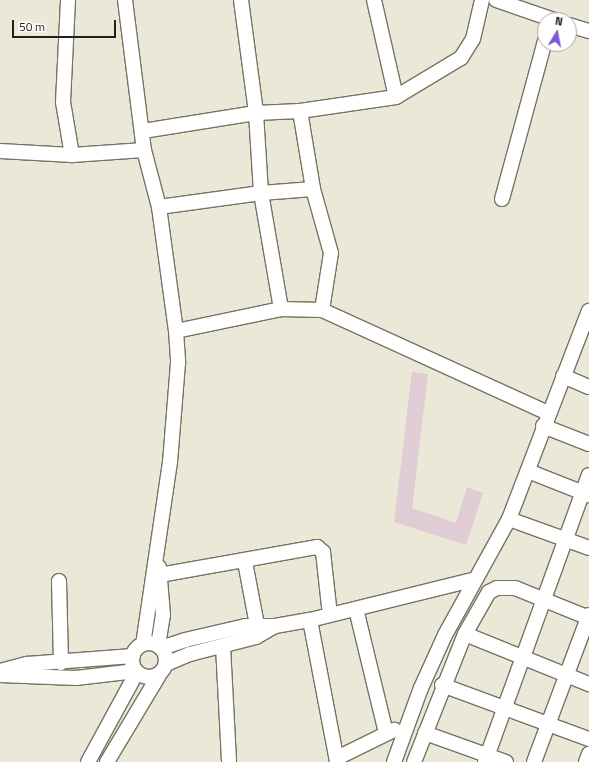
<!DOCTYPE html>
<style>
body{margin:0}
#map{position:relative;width:589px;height:762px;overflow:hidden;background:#ece8d7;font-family:"Titillium Web",sans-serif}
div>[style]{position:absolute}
.building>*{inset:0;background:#dfccd4}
.roads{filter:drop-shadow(1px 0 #767363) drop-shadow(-1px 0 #767363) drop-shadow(0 1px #767363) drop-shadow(0 -1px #767363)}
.minor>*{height:14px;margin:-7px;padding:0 7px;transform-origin:7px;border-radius:7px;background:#fff}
.minor>.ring{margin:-7px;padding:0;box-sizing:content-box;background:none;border:14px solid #fff;border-radius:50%}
span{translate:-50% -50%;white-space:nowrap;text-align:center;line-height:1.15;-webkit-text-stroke:3px #fff;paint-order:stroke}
.north{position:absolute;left:537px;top:12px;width:40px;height:40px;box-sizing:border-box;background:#fff;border:1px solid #a7a6a3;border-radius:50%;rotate:10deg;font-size:11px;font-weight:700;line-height:16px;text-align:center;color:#22201a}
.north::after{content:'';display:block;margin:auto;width:14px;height:18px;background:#7b5bd5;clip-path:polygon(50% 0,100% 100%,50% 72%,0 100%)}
.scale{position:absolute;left:12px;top:20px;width:104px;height:18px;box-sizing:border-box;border:2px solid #22201a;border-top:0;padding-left:5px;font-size:12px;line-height:14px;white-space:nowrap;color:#22201a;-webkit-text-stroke:3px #fff;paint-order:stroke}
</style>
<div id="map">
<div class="building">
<div style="clip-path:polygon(412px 372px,428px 374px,412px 508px,456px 523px,467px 487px,483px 493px,466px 545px,394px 522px)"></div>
</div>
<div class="roads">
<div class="minor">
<div style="left:68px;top:0;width:102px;rotate:92.8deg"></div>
<div style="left:63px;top:102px;width:54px;rotate:80.4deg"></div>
<div style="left:125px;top:0;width:151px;rotate:82.8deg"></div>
<div style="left:144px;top:150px;width:59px;rotate:75.3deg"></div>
<div style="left:159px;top:207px;width:125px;rotate:82.2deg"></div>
<div style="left:176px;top:331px;width:32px;rotate:86deg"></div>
<div style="left:178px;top:363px;width:99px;rotate:94.6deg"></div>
<div style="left:170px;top:462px;width:184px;rotate:98.4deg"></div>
<div style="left:241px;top:0;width:114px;rotate:82.4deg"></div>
<div style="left:256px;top:113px;width:80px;rotate:86.4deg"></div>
<div style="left:261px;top:193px;width:118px;rotate:80.2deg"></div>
<div style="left:374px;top:0;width:99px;rotate:77.2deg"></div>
<div style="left:496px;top:0;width:61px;rotate:19deg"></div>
<div style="left:569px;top:25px;width:21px;rotate:17deg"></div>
<div style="left:300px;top:111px;width:79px;rotate:80.5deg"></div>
<div style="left:313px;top:189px;width:66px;rotate:74.3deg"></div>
<div style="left:331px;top:253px;width:58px;rotate:99deg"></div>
<div style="left:143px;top:131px;width:114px;rotate:-9.1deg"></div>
<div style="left:256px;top:113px;width:44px;rotate:-2.6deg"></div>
<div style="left:300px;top:111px;width:97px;rotate:-8.3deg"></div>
<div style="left:396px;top:97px;width:76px;rotate:-31deg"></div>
<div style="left:461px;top:58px;width:22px;rotate:-58deg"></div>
<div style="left:473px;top:39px;width:40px;rotate:-77deg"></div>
<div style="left:0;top:151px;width:72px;rotate:3.2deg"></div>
<div style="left:72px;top:155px;width:72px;rotate:-4deg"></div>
<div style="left:502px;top:199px;width:164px;rotate:-74.8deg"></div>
<div style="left:159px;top:207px;width:103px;rotate:-7.8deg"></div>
<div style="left:261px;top:193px;width:52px;rotate:-4.4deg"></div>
<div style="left:176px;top:331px;width:107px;rotate:-11.8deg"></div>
<div style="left:281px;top:309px;width:41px;rotate:1.4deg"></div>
<div style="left:322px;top:310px;width:248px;rotate:24.5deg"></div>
<div style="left:563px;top:376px;width:28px;rotate:23deg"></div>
<div style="left:543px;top:426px;width:49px;rotate:21.4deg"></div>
<div style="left:528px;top:471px;width:66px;rotate:21.5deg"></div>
<div style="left:509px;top:519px;width:85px;rotate:19.9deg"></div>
<div style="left:245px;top:562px;width:64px;rotate:79.2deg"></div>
<div style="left:154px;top:576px;width:166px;rotate:-10.1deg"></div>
<div style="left:317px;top:547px;width:8px;rotate:40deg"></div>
<div style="left:323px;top:552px;width:63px;rotate:83.7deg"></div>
<div style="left:59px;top:581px;width:82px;rotate:88.6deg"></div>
<div style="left:356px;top:609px;width:128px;rotate:76.4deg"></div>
<div style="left:310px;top:620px;width:145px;rotate:79.2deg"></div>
<div style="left:465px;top:634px;width:134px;rotate:22deg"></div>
<div class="ring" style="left:132px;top:643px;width:20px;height:20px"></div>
<div style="left:158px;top:646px;width:31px;rotate:-81deg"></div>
<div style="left:163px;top:615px;width:48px;rotate:-94.8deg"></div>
<div style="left:223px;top:646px;width:116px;rotate:87deg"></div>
<div style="left:161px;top:648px;width:25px;rotate:-18deg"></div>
<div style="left:185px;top:640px;width:62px;rotate:-13.1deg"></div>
<div style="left:245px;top:626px;width:30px"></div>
<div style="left:275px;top:626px;width:36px;rotate:-10deg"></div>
<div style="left:310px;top:620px;width:171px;rotate:-13.9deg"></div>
<div style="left:166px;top:664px;width:26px;rotate:-23deg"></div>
<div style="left:190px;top:654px;width:68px;rotate:-14.4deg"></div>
<div style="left:256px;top:637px;width:22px;rotate:-30deg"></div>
<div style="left:0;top:671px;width:28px;rotate:-15deg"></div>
<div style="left:27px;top:664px;width:106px;rotate:-4.3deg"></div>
<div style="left:0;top:675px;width:76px;rotate:2.3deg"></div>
<div style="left:76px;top:678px;width:60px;rotate:-6.7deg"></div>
<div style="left:442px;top:685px;width:157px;rotate:20.2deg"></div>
<div style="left:425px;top:733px;width:86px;rotate:19.7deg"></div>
<div style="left:337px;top:758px;width:64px;rotate:-26.2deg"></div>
<div style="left:88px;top:762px;width:102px;rotate:-61.4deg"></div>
<div style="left:107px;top:762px;width:101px;rotate:-59.1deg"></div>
<div style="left:394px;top:762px;width:79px;rotate:-70deg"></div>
<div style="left:421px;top:688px;width:58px;rotate:-65.6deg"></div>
<div style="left:445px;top:635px;width:132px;rotate:-61.1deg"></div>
<div style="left:509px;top:519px;width:223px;rotate:-69deg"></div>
<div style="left:414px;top:762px;width:138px;rotate:-68.3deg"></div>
<div style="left:465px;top:634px;width:48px;rotate:-60.3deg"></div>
<div style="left:489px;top:592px;width:9px;rotate:-27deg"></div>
<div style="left:497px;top:588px;width:18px"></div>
<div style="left:515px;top:588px;width:80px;rotate:22.1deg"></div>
<div style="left:485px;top:762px;width:305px;rotate:-70.1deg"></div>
<div style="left:534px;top:762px;width:157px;rotate:-69.5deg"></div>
<div style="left:586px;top:762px;width:9px;rotate:-69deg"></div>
</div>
</div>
<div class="north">N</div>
<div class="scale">50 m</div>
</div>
